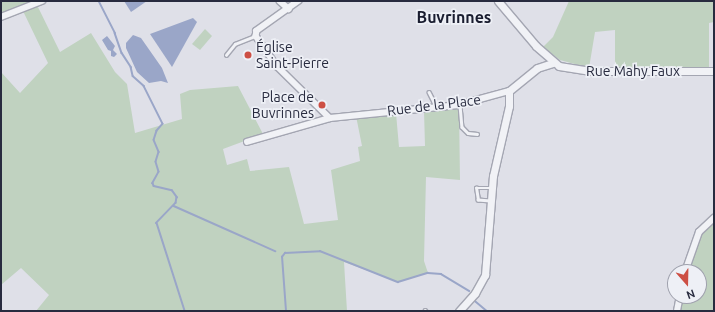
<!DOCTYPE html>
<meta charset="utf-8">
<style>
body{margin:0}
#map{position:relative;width:715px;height:312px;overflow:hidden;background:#dfe0e8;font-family:Ubuntu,sans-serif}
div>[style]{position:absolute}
.green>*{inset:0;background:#c0d2c0}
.water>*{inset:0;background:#9aa6c8}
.stream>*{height:1.5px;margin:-0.75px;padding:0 0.75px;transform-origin:0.75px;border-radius:0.75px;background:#9aa6c8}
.roads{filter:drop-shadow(1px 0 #a4a6b2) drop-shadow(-1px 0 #a4a6b2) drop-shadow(0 1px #a4a6b2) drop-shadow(0 -1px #a4a6b2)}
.service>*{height:2.5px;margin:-1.25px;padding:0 1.25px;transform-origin:1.25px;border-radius:1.25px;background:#f1f2f6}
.minor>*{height:5.5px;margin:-2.75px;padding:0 2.75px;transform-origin:2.75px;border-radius:2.75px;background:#f1f2f6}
.tertiary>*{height:7px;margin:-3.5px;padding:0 3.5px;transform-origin:3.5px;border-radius:3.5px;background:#f1f2f6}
.dots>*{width:11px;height:11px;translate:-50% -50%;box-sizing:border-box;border:2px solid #eef0f6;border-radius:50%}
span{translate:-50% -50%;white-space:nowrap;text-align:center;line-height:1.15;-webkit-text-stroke:3.5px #eef0f6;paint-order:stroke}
.poi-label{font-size:14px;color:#282b3f}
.left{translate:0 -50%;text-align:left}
.right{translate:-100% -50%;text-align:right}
.street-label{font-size:14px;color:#282b3f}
.quarter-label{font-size:16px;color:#1a1d30;font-weight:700}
.frame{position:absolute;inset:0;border:2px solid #282b3f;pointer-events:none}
.north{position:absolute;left:667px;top:264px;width:40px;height:40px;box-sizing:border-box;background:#eef0f6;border:1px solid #9fa1ad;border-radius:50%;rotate:160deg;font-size:11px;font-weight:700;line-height:16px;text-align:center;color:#282b3f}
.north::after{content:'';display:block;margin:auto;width:14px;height:18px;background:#cd4f44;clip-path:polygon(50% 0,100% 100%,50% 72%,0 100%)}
</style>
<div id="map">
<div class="green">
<div style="clip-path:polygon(1px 1px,36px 1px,1px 15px)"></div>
<div style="clip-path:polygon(569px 1px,714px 1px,714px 22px,709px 23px,709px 68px,615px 69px,615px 30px,595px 32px,589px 68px,560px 60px,543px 47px,553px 37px)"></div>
<div style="clip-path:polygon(37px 5px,60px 52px,91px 33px,115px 72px,127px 84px,135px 133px,182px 119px,180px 94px,190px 90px,238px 86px,263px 134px,223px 149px,227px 165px,247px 159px,250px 171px,289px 167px,304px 224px,338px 220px,331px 170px,360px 161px,358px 147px,362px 146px,356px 116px,396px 113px,399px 147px,425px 146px,424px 111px,459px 107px,460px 180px,426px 177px,424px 261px,428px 273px,398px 282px,344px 262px,347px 311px,36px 311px,49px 295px,21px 268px,1px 285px,1px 72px,20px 93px,48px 63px,23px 11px)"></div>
<div style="clip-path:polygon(205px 29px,212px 36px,200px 50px,192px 44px)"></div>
<div style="clip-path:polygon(714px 220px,714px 311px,679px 311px,681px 296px,699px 296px,699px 272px,686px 272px,699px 235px)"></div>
</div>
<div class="water">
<div style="clip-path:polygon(124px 1px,147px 1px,131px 12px)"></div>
<div style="clip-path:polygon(193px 18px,197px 22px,172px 67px,150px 34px)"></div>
<div style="clip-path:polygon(133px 35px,141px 38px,162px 68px,168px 83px,161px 81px,149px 83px,137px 72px,126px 48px,126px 43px)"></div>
<div style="clip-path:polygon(107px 36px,115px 46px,113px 50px,117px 54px,114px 57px,111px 56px,111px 51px,108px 50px,102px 40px)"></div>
</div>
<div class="stream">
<div style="left:99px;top:1px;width:36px;rotate:63deg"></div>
<div style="left:115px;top:33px;width:21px;rotate:71deg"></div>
<div style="left:122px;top:53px;width:17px;rotate:57deg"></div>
<div style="left:131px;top:67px;width:9px;rotate:77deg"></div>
<div style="left:133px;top:76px;width:15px;rotate:42deg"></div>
<div style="left:144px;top:86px;width:42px;rotate:63.4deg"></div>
<div style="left:163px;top:124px;width:9px;rotate:131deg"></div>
<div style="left:157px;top:131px;width:9px;rotate:108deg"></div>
<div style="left:154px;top:140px;width:13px;rotate:67deg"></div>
<div style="left:159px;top:152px;width:10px;rotate:107deg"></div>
<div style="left:156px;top:162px;width:10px;rotate:73deg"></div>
<div style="left:159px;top:172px;width:13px;rotate:119deg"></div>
<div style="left:153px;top:183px;width:3px;rotate:72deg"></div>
<div style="left:154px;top:186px;width:18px;rotate:13deg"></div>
<div style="left:172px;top:190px;width:9px;rotate:54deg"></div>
<div style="left:177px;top:197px;width:6px;rotate:99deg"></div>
<div style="left:176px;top:203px;width:28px;rotate:134deg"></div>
<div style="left:157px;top:223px;width:92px;rotate:72.3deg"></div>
<div style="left:174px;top:206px;width:111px;rotate:24deg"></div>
<div style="left:474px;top:300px;width:17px;rotate:40deg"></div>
<div style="left:286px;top:311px;width:54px;rotate:-94.2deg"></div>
<div style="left:282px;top:257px;width:5px;rotate:-53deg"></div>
<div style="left:285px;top:253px;width:35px;rotate:-3deg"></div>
<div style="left:320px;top:251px;width:84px;rotate:21.7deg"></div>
<div style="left:398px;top:282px;width:31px;rotate:-17deg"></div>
<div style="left:428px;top:273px;width:13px;rotate:4deg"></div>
<div style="left:441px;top:274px;width:33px;rotate:31deg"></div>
</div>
<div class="roads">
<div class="service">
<div style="left:226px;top:55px;width:14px;rotate:-51deg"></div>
<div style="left:235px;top:44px;width:22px;rotate:-22deg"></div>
<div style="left:429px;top:92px;width:16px;rotate:63deg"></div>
<div style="left:460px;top:105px;width:22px;rotate:85deg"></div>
<div style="left:462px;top:127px;width:8px;rotate:45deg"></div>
<div style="left:468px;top:133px;width:9px;rotate:6deg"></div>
<div style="left:490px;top:201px;width:12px;rotate:-175deg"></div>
<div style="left:478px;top:200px;width:12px;rotate:-99deg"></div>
<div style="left:476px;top:188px;width:16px"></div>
<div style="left:425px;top:310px;width:1px;rotate:45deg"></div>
</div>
<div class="minor">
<div style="left:280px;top:1px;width:12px;rotate:42deg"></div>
<div style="left:299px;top:1px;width:52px;rotate:144.5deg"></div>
<div style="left:257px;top:31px;width:5px;rotate:101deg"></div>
<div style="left:256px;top:36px;width:37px;rotate:55deg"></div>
<div style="left:277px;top:66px;width:74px;rotate:44.5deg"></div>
<div style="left:1px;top:17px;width:44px;rotate:-21.3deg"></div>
<div style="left:247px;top:142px;width:86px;rotate:-16.1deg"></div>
<div style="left:330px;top:118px;width:129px;rotate:-5.8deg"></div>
<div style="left:458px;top:105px;width:53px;rotate:-15.4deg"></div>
<div style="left:685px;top:272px;width:42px;rotate:-70.7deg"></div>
<div style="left:699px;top:232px;width:21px;rotate:-43deg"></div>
<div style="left:677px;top:311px;width:15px;rotate:-79deg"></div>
</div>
<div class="tertiary">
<div style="left:498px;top:1px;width:59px;rotate:49.8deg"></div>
<div style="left:536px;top:46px;width:30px;rotate:41deg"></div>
<div style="left:559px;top:66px;width:32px;rotate:9deg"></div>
<div style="left:591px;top:71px;width:123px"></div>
<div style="left:459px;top:311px;width:24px;rotate:-48deg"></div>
<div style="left:475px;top:293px;width:21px;rotate:-61deg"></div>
<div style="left:485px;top:275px;width:99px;rotate:-85.4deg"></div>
<div style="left:493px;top:176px;width:72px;rotate:-77.1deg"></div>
<div style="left:509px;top:106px;width:15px;rotate:-90deg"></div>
<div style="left:509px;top:91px;width:36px;rotate:-39deg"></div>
<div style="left:537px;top:68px;width:16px;rotate:-18deg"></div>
</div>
</div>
<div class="dots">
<div style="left:248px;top:55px;background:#cd4f44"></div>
<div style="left:322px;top:105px;background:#cd4f44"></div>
</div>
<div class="poi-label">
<span class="left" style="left:256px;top:55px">Église<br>Saint-Pierre</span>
<span class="right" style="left:314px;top:105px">Place de<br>Buvrinnes</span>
</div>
<div class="street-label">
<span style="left:633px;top:71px">Rue Mahy Faux</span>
<span style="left:434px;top:105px;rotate:-7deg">Rue de la Place</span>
</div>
<div class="quarter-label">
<span style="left:454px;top:17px">Buvrinnes</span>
</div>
<div class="frame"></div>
<div class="north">N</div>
</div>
